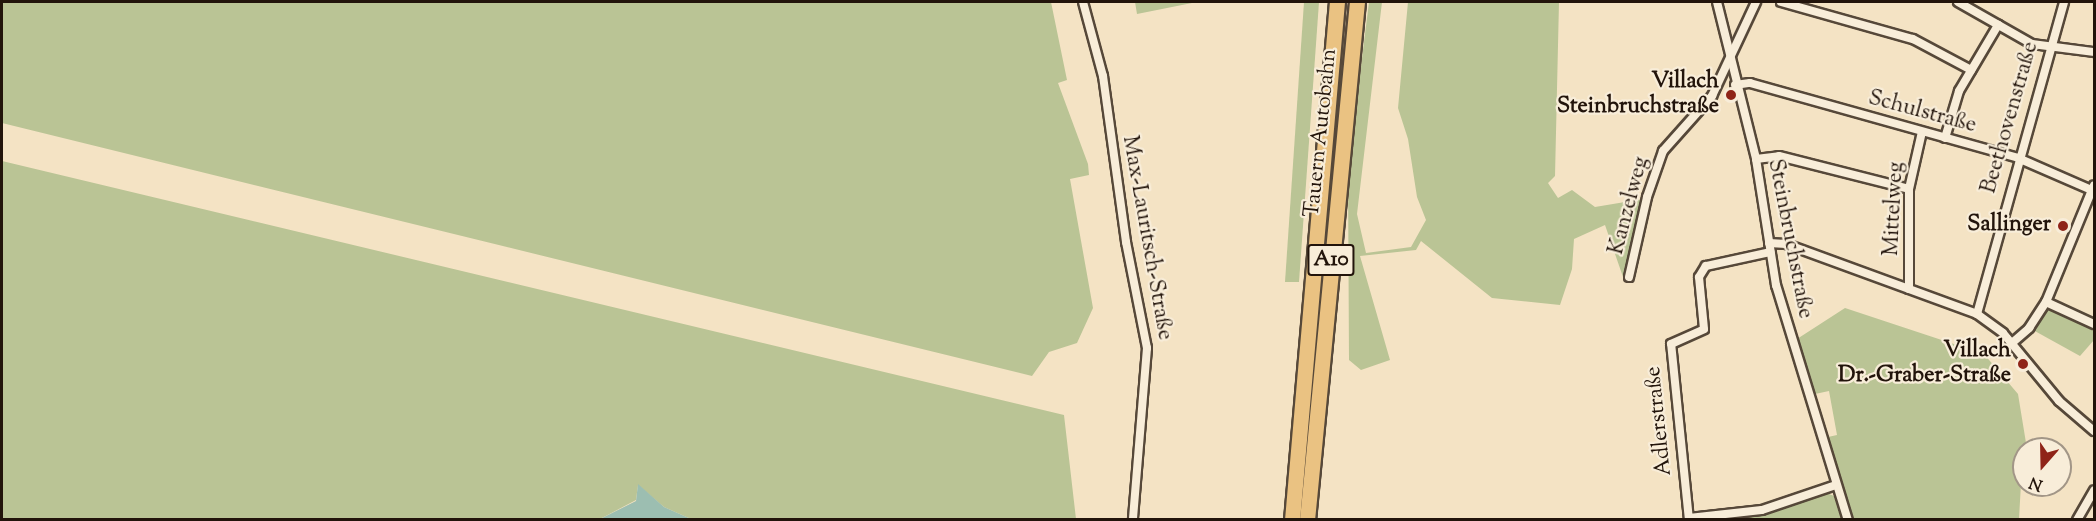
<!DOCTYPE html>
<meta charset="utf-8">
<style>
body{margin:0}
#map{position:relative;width:2096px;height:521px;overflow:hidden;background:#f4e3c4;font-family:"Sorts Mill Goudy",serif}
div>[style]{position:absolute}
.green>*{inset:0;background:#bac495}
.water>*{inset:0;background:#9cbeb1}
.roads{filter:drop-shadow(2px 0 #564839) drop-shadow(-2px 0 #564839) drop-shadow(0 2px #564839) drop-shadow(0 -2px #564839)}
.street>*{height:8px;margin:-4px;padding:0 4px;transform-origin:4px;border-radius:4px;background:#f8edd9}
.highway>*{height:15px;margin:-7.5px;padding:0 7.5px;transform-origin:7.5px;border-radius:7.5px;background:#eac282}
.dots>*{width:16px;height:16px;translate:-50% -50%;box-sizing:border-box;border:3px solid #f8edd9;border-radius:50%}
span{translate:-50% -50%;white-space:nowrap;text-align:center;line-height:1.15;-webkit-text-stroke:4.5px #f8edd9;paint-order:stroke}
.shield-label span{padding:2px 4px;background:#f8edd9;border:2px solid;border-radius:4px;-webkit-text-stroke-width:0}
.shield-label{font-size:21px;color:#22140b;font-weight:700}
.poi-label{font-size:22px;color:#22140b;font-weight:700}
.right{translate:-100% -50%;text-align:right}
.street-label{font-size:22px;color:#22140b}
.frame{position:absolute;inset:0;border:3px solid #22140b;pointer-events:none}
.north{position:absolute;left:2012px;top:437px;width:60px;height:60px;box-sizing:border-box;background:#f8edd9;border:2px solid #a29687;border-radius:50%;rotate:200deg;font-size:16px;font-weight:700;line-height:24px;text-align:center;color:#22140b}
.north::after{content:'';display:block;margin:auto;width:21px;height:27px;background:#8f2418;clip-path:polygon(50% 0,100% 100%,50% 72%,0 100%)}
</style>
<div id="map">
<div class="green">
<div style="clip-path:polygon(2px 2px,1051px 2px,1067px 80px,1058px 83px,1088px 164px,1089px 175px,1070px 179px,1093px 308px,1077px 343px,1049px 352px,1032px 376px,2px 123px)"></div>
<div style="clip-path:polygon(1135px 2px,1197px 2px,1137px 14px)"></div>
<div style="clip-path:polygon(1304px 2px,1319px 2px,1299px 282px,1285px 282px)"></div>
<div style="clip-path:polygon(1369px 2px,1382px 2px,1357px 214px,1366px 253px,1411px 247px,1426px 220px,1417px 197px,1408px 139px,1398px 108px,1408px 2px,1559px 2px,1555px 176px,1548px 183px,1558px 198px,1572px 190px,1595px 207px,1643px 199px,1623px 277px,1605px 225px,1574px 239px,1572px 269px,1560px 305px,1492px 298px,1421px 241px,1416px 250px,1360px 256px,1390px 360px,1361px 370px,1349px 360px,1348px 170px)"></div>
<div style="clip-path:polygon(2px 161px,1064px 415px,1076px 519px,691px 519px,664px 507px,638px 485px,636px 500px,600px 519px,2px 520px)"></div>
<div style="clip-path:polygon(2047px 307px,2094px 327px,2094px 340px,2080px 356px,2033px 330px)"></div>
<div style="clip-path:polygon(1845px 308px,1984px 354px,2018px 394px,2027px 449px,2022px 466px,2019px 519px,1854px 519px,1828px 437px,1837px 435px,1829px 391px,1815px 394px,1797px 339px)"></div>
<div style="clip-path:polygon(1827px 493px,1834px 496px,1841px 519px,1728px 520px,1762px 514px)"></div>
</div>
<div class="water">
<div style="clip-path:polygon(638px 484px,664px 507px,691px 519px,600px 519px,636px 501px)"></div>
</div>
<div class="roads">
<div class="street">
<div style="left:1083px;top:2px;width:77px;rotate:74.9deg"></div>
<div style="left:1103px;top:76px;width:168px;rotate:82.1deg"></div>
<div style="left:1126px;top:242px;width:108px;rotate:78.8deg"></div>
<div style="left:1147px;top:348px;width:173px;rotate:94.7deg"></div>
<div style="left:1717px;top:2px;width:162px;rotate:76deg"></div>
<div style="left:1756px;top:159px;width:128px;rotate:81deg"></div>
<div style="left:1776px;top:285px;width:246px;rotate:73deg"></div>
<div style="left:1781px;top:2px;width:137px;rotate:15.7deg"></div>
<div style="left:1913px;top:39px;width:66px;rotate:28.1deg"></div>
<div style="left:1958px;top:2px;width:85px;rotate:29.6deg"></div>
<div style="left:2032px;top:44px;width:63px;rotate:7.4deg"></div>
<div style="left:1735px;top:85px;width:15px;rotate:-8deg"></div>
<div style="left:1750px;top:83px;width:278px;rotate:15.6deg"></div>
<div style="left:2018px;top:158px;width:83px;rotate:23.5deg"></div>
<div style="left:1945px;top:138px;width:49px;rotate:-73.4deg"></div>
<div style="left:1959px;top:91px;width:77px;rotate:-59.4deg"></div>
<div style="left:1756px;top:159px;width:23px;rotate:-7deg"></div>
<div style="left:1779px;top:156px;width:134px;rotate:14.2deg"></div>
<div style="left:1769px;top:243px;width:17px;rotate:3deg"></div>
<div style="left:1786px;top:244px;width:203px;rotate:20.1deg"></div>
<div style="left:1977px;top:314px;width:32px;rotate:36deg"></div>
<div style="left:2003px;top:333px;width:88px;rotate:50.5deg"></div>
<div style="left:2059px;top:401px;width:46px;rotate:40.6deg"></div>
<div style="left:1629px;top:277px;width:82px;rotate:-77.3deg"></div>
<div style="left:1647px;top:197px;width:49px;rotate:-70.8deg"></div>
<div style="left:1663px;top:151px;width:74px;rotate:-48.3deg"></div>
<div style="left:1712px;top:96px;width:104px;rotate:-64.9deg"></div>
<div style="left:1909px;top:289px;width:100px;rotate:-90deg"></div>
<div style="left:1909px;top:189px;width:58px;rotate:-77.2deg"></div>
<div style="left:2046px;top:302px;width:53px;rotate:24.6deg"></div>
<div style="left:1977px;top:314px;width:324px;rotate:-74.4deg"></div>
<div style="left:2012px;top:343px;width:23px;rotate:-41deg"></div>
<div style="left:2029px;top:328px;width:31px;rotate:-57deg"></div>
<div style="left:2046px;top:302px;width:126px;rotate:-67.7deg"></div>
<div style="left:1689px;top:518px;width:73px;rotate:-6.3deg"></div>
<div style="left:1762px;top:510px;width:78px;rotate:-18.7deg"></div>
<div style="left:1689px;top:520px;width:177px;rotate:-95.8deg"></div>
<div style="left:1671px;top:344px;width:36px;rotate:-24deg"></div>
<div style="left:1704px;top:329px;width:52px;rotate:-95.5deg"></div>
<div style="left:1699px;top:277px;width:13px;rotate:-58deg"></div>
<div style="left:1706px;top:266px;width:66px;rotate:-12.2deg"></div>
<div style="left:2077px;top:520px;width:34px;rotate:-60deg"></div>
</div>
<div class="highway">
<div style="left:1292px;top:520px;width:520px;rotate:-85.04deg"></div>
<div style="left:1307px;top:520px;width:520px;rotate:-84.49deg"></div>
</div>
</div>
<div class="dots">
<div style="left:1731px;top:95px;background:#8f2418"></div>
<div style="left:2063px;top:226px;background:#8f2418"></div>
<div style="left:2023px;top:364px;background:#8f2418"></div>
</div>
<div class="shield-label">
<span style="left:1331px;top:260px">A10</span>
</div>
<div class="poi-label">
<span class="right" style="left:1719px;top:95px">Villach<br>Steinbruchstraße</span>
<span class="right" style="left:2051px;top:226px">Sallinger</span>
<span class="right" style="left:2011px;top:364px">Villach<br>Dr.-Graber-Straße</span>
</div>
<div class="street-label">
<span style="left:1922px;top:113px;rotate:15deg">Schulstraße</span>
<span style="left:2011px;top:118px;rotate:-74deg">Beethovenstraße</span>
<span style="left:1322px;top:133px;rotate:-84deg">Tauern Autobahn</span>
<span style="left:1630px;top:206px;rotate:-75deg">Kanzelweg</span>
<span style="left:1895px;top:209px;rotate:-87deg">Mittelweg</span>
<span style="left:1146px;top:238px;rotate:80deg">Max-Lauritsch-Straße</span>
<span style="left:1789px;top:239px;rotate:79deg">Steinbruchstraße</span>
<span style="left:1660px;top:421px;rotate:-96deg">Adlerstraße</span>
</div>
<div class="frame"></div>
<div class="north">N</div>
</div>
